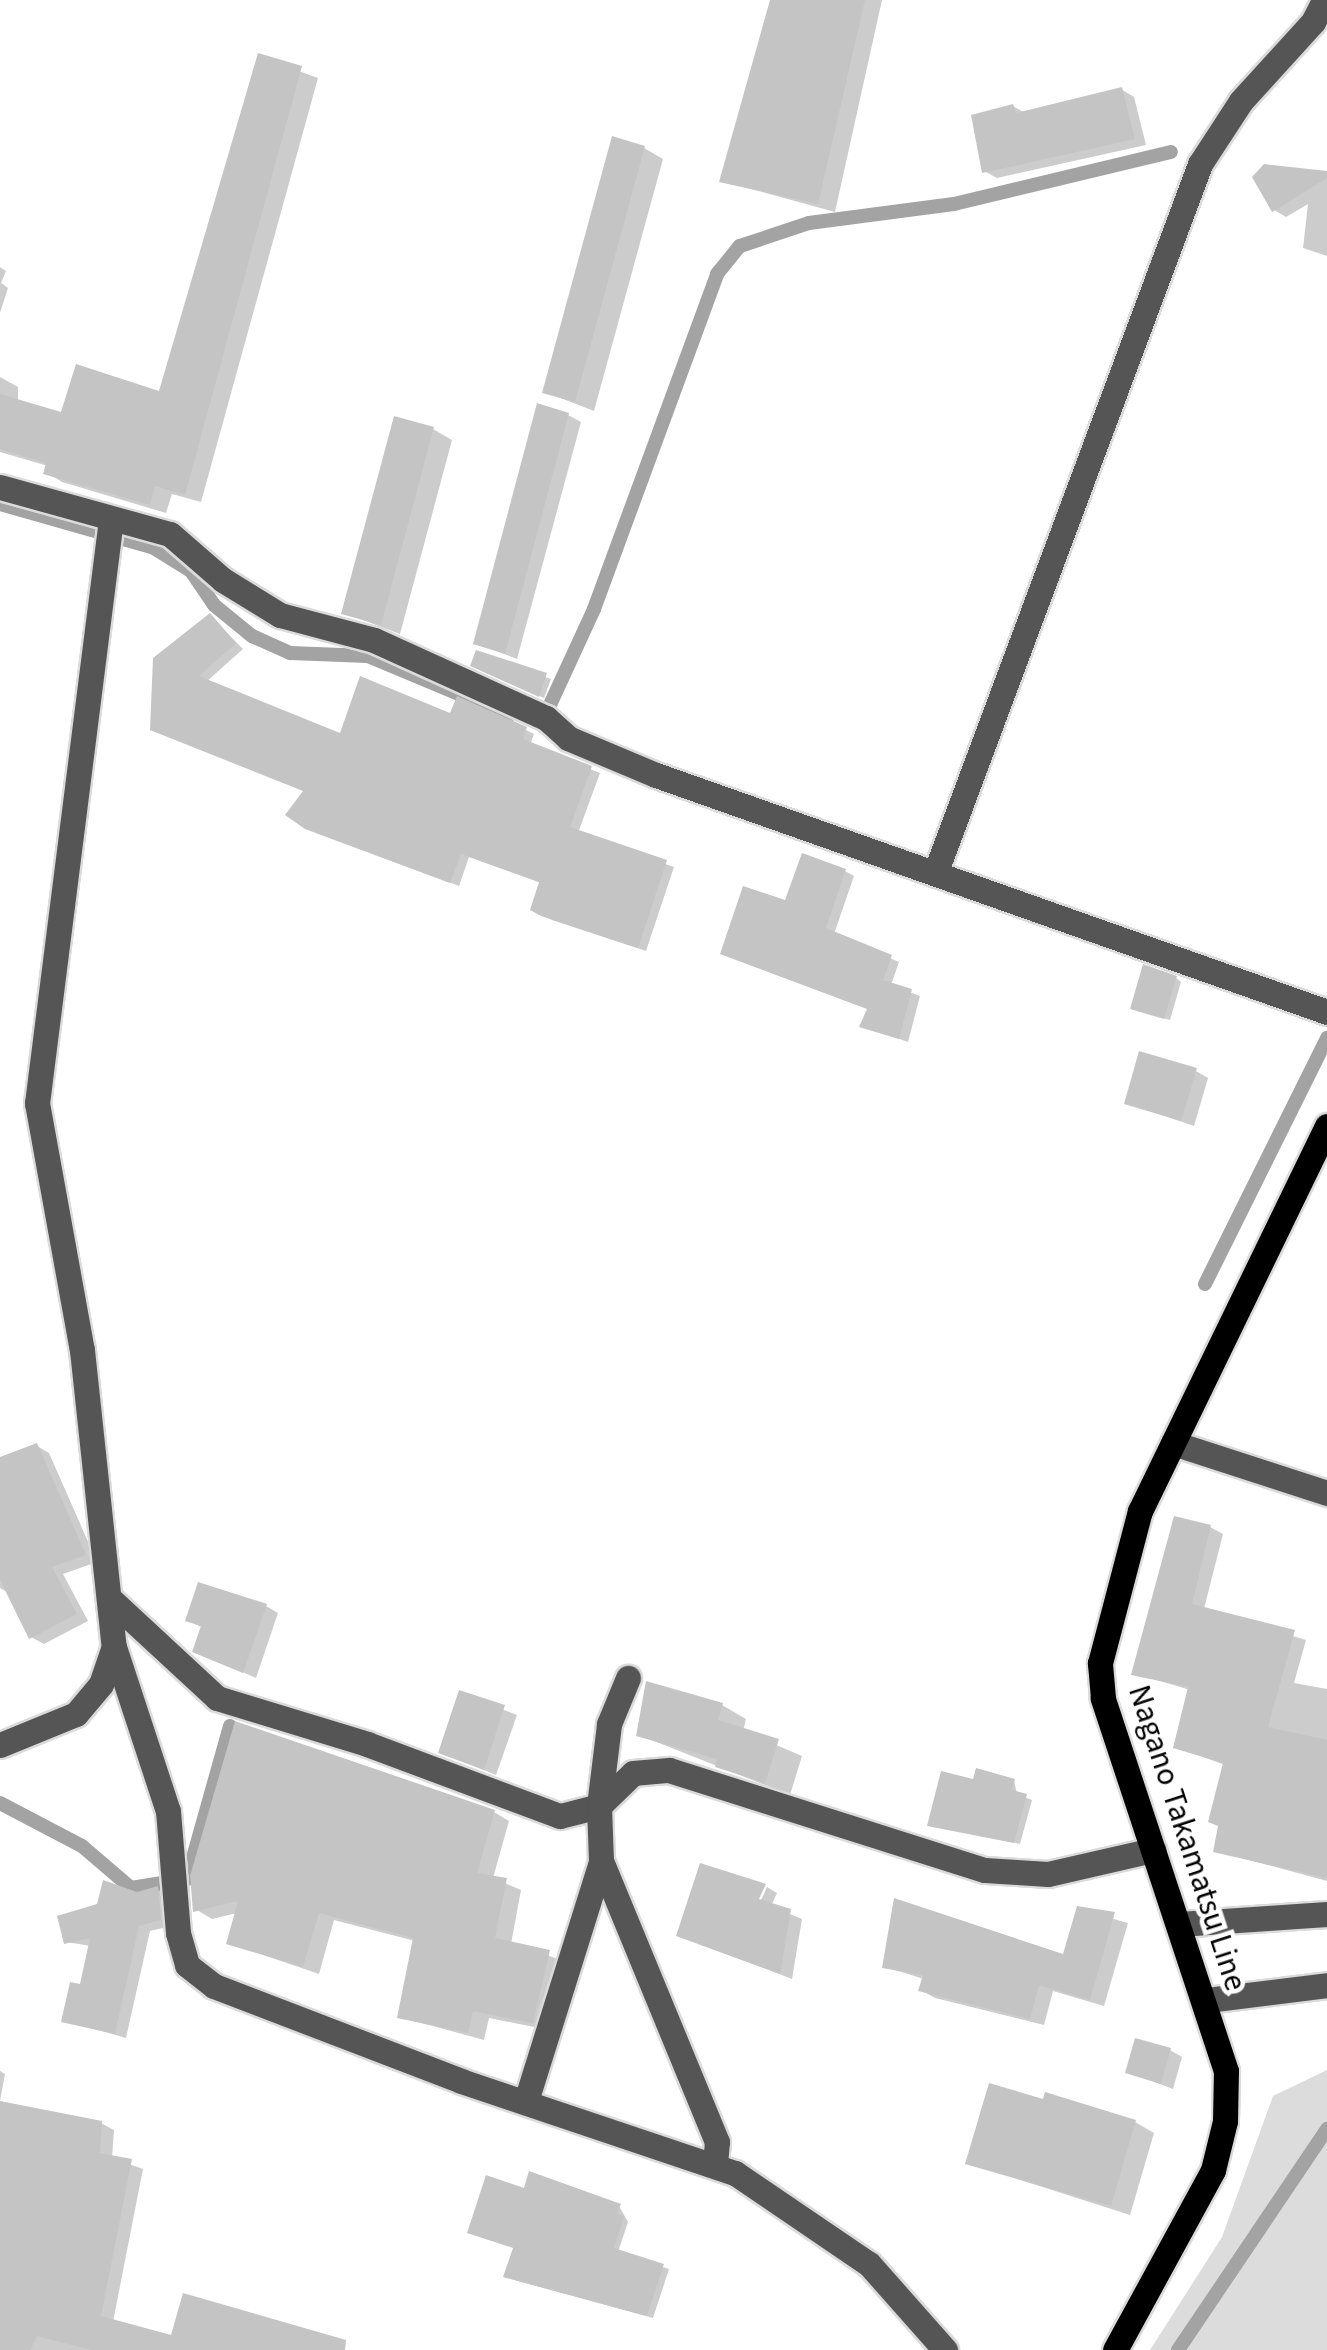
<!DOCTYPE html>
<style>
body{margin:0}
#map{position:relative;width:1327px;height:2350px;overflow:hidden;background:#fff;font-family:"Source Sans 3",sans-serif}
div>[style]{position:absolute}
.green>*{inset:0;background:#dcdcdc}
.shadow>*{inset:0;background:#0003}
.stream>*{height:14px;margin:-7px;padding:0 7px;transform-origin:7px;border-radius:7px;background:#a3a3a3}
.building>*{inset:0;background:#c4c4c4}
.roads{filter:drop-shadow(2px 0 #dbdbdb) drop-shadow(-2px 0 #dbdbdb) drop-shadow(0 2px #dbdbdb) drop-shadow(0 -2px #dbdbdb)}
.minor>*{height:25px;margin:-12.5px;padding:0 12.5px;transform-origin:12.5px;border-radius:12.5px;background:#555}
.major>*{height:25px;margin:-12.5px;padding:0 12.5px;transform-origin:12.5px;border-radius:12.5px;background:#000}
span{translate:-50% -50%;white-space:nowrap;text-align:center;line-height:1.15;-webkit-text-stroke:9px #fff;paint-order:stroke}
.street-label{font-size:32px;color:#000}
</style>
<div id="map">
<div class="green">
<div style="clip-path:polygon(1327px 2070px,1327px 2350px,1150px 2350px,1222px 2237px,1273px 2096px)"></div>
</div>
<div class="shadow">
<div style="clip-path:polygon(773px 0,882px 0,835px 212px,722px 181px)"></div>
<div style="clip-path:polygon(260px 57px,318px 78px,201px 502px,172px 494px,166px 513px,62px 482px,46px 472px,48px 466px,0 452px,0 377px,18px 387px,18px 402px,63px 415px,161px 394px)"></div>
<div style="clip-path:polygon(1121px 89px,1134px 97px,1146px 145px,997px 178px,984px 171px,1013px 106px,1025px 113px)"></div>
<div style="clip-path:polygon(644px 148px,663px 159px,594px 411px,545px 392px)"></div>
<div style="clip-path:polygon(1327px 174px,1327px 256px,1303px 248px,1308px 204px,1286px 217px,1274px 210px)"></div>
<div style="clip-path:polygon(0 267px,6px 271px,1px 283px,8px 288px,0 313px)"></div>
<div style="clip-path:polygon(568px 415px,581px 422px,517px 659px,476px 643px)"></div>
<div style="clip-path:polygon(433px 429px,452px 440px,400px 634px,344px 613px)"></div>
<div style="clip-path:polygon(210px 616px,243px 649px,206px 682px,342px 736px,451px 717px,526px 730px,534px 734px,530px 745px,600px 773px,578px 833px,674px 867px,646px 951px,552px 920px,533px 909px,541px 883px,469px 857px,459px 886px,317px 833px,306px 791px,161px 734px)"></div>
<div style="clip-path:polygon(477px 654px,551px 679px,544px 698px,478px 668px)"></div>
<div style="clip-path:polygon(845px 871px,854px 876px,834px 934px,899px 962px,891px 985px,920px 996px,908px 1042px,862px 1026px,870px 1009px,786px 903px)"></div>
<div style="clip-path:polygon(1176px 978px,1181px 982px,1170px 1020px,1138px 1011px)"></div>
<div style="clip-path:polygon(1196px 1071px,1208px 1078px,1194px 1126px,1127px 1103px)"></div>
<div style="clip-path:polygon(37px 1446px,49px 1453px,97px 1562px,63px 1574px,88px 1621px,44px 1644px,31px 1637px,9px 1593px,0 1588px,0 1459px)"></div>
<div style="clip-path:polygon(1210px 1527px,1223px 1534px,1204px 1609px,1306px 1640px,1294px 1683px,1327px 1689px,1327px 1881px,1216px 1851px,1225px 1765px,1176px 1747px,1190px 1690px,1134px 1673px)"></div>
<div style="clip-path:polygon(266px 1606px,278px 1613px,256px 1678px,195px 1651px,203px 1628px,188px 1620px)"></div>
<div style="clip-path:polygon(461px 1693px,517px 1715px,496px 1775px,441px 1752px)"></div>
<div style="clip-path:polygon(722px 1705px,746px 1719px,743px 1731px,802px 1756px,790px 1795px,639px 1735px)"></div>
<div style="clip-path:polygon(1014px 1781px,1017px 1794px,1032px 1800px,1020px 1844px,930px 1825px,975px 1782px)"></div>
<div style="clip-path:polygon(494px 1812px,509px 1821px,493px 1878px,521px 1890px,511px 1944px,565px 1961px,549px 2030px,489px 2018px,484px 2040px,400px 2017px,415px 1941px,334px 1920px,319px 1974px,228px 1943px,237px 1913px,212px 1919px,197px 1910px)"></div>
<div style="clip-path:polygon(767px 1887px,777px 1893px,771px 1906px,802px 1919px,792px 1979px,679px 1935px,756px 1911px)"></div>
<div style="clip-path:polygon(158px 1888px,169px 1895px,171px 1926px,150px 1931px,126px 2038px,64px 2020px,82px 1987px,91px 1946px,66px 1942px,100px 1906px)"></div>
<div style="clip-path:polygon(1079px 1909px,1128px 1923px,1104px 2006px,1053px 1991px,1044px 2025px,935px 1998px,921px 1990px,924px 1979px,885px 1967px,1065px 1957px)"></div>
<div style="clip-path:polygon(1170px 2050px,1182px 2057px,1173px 2089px,1128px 2072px)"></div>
<div style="clip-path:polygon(0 2071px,5px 2074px,0 2101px)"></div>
<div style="clip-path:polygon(1045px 2102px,1135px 2122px,1154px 2133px,1130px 2215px,968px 2163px)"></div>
<div style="clip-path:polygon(0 2104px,101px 2123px,114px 2130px,112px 2158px,143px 2169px,113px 2322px,172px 2338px,342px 2350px,0 2350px)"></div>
<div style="clip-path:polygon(619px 2206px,628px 2222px,618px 2252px,669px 2269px,653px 2318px,511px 2279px,516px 2248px)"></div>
</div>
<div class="stream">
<div style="left:0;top:504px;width:160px;rotate:15.9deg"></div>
<div style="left:154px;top:548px;width:44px;rotate:31.9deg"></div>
<div style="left:191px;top:571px;width:41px;rotate:55.9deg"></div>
<div style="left:214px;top:605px;width:49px;rotate:39.2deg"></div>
<div style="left:252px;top:636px;width:42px;rotate:24.1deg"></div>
<div style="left:290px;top:653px;width:78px;rotate:2.2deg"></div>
<div style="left:368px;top:656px;width:153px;rotate:22.7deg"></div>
<div style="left:549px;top:707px;width:108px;rotate:-65.3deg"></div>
<div style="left:594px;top:609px;width:357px;rotate:-69.8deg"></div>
<div style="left:717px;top:274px;width:36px;rotate:-51deg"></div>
<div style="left:740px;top:246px;width:73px;rotate:-18.4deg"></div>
<div style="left:809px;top:223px;width:146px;rotate:-7.5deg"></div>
<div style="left:954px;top:204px;width:223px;rotate:-13.5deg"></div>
<div style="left:1205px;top:1284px;width:275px;rotate:-63.6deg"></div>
<div style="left:0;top:1803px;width:93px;rotate:27.7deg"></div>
<div style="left:82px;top:1846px;width:65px;rotate:40.6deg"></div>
<div style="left:131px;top:1888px;width:57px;rotate:-9.1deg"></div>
<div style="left:187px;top:1879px;width:159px;rotate:-74.3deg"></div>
<div style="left:1178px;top:2350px;width:267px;rotate:-56deg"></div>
</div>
<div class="building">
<div style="clip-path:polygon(770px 0,865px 0,818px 204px,719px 182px)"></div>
<div style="clip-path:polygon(258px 53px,302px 66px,185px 495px,155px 486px,150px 505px,43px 474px,46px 463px,0 449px,0 394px,61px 412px,76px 364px,159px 391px)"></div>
<div style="clip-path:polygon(1122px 87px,1135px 139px,982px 173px,971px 115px,1013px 104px,1016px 113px)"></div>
<div style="clip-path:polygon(612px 136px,645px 146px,575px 402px,542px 393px)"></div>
<div style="clip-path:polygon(1264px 164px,1327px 171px,1327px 178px,1272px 212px,1252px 177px)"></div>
<div style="clip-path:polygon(537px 403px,569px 413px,505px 654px,473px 644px)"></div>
<div style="clip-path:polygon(394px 416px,434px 427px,381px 625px,341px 614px)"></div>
<div style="clip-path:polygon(210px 613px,236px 643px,199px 676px,340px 733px,360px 676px,450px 713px,457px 696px,527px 727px,523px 739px,592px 766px,570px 827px,667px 860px,638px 948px,541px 916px,530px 910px,539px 882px,461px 854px,450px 883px,305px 829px,285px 815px,303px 791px,150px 730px,153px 658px)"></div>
<div style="clip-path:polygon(476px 650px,547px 673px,539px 697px,470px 666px)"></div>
<div style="clip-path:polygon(802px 853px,846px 869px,826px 928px,892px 955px,883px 980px,912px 989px,899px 1039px,859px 1027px,867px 1009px,720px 954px,743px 886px,785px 900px)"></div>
<div style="clip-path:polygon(1143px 964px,1177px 976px,1164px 1019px,1130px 1009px)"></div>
<div style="clip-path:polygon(1139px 1051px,1197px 1068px,1181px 1121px,1124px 1104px)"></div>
<div style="clip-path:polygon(37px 1443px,86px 1555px,52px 1567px,77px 1614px,29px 1639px,0 1580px,0 1457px)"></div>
<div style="clip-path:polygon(1174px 1516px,1211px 1525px,1192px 1604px,1295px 1630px,1268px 1727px,1327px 1740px,1327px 1878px,1213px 1852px,1218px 1826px,1208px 1822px,1223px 1763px,1173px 1748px,1188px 1687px,1131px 1675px)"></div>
<div style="clip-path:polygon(198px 1582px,267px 1604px,243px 1673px,192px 1652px,201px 1626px,185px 1621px)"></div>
<div style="clip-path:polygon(646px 1681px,723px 1703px,718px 1720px,779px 1739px,765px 1783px,715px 1767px,717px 1759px,636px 1736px)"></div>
<div style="clip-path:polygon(459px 1690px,505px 1705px,484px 1770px,438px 1753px)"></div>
<div style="clip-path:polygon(235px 1721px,495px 1810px,477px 1873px,507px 1878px,495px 1938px,550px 1950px,533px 2023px,473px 2011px,468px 2033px,397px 2018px,413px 1938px,319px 1913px,303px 1967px,226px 1944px,238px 1901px,193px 1912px,190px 1876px)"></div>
<div style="clip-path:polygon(976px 1768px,1015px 1779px,1012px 1790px,1027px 1794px,1014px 1843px,927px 1826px,941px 1771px,973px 1779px)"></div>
<div style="clip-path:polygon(700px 1863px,766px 1884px,759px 1899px,791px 1909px,780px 1974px,676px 1936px)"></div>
<div style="clip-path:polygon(103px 1880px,137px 1892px,158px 1886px,161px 1920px,139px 1926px,115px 2034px,61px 2022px,70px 1982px,80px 1984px,90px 1938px,64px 1944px,57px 1916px,97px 1904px)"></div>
<div style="clip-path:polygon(894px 1898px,1063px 1954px,1077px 1906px,1115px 1912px,1090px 2000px,1039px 1985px,1030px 2019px,918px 1991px,923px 1975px,882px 1968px)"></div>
<div style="clip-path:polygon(1135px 2038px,1171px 2048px,1161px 2084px,1125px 2073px)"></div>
<div style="clip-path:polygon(989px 2083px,1043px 2099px,1045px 2092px,1136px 2120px,1111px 2206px,965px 2164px)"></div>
<div style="clip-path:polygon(0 2101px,102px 2121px,100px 2153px,132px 2159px,101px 2316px,171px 2335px,183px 2293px,346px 2340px,345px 2350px,91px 2350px,37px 2336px,30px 2350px,0 2350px)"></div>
<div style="clip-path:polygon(529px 2171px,621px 2204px,617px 2214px,624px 2217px,614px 2248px,664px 2264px,647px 2316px,503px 2277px,513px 2248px,467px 2233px,486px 2175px,524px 2188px)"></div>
</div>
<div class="roads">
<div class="minor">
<div style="left:0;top:487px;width:176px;rotate:15.5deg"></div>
<div style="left:170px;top:534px;width:70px;rotate:41deg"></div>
<div style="left:223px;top:580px;width:67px;rotate:31.6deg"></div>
<div style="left:280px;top:615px;width:97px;rotate:14.9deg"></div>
<div style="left:374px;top:640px;width:189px;rotate:24.4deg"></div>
<div style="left:546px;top:718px;width:30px;rotate:42deg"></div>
<div style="left:568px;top:738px;width:95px;rotate:22.8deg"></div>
<div style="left:656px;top:775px;width:712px;rotate:19.45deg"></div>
<div style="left:111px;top:519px;width:589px;rotate:97.22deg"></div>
<div style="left:37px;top:1103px;width:251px;rotate:79.7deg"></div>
<div style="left:82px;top:1350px;width:299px;rotate:83.9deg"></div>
<div style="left:114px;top:1647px;width:173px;rotate:71.8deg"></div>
<div style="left:168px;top:1811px;width:122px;rotate:85.3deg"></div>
<div style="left:178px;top:1933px;width:33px;rotate:74deg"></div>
<div style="left:187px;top:1965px;width:34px;rotate:38deg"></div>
<div style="left:214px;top:1986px;width:265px;rotate:21deg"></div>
<div style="left:461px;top:2081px;width:289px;rotate:18.6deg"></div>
<div style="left:735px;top:2173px;width:162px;rotate:34.2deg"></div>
<div style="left:869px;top:2264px;width:115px;rotate:48.5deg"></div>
<div style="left:936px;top:871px;width:755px;rotate:-69.52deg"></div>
<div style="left:1200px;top:164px;width:75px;rotate:-56.9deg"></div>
<div style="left:1241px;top:101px;width:107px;rotate:-47.7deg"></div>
<div style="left:1313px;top:22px;width:25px;rotate:-63deg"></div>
<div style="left:1173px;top:1443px;width:162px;rotate:18deg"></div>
<div style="left:110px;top:1599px;width:146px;rotate:42.8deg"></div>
<div style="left:217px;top:1698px;width:157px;rotate:17deg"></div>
<div style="left:367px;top:1744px;width:206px;rotate:20.5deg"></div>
<div style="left:560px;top:1816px;width:40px;rotate:-14.4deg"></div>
<div style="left:599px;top:1806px;width:83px;rotate:-83deg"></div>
<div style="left:609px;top:1724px;width:50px;rotate:-67.6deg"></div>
<div style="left:0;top:1745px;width:82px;rotate:-22.2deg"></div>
<div style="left:76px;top:1714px;width:39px;rotate:-50deg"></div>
<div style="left:101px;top:1684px;width:39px;rotate:-71deg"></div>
<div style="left:1179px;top:1924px;width:148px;rotate:-3.9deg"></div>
<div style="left:1207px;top:2000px;width:121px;rotate:-7.1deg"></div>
<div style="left:526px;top:2101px;width:251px;rotate:-72.6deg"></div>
<div style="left:715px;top:2164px;width:22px;rotate:-85deg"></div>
<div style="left:717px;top:2142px;width:304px;rotate:-112.4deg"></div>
<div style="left:601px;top:1861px;width:55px;rotate:-92.1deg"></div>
<div style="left:599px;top:1806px;width:47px;rotate:-44.1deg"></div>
<div style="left:633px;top:1773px;width:36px;rotate:-5deg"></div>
<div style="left:669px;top:1770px;width:331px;rotate:17.6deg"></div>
<div style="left:985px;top:1870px;width:63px;rotate:3.6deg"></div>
<div style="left:1048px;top:1874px;width:108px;rotate:-12.9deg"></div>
</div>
<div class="major">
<div style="left:1115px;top:2350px;width:205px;rotate:-61.4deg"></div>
<div style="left:1213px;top:2170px;width:50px;rotate:-76.2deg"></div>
<div style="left:1225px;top:2121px;width:50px;rotate:-88.9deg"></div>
<div style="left:1226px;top:2071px;width:393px;rotate:-108.3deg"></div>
<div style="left:1103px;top:1698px;width:35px;rotate:-95deg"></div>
<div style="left:1100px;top:1663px;width:157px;rotate:-75.3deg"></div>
<div style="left:1140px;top:1511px;width:428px;rotate:-64.1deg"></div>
</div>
</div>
<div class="street-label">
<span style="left:1187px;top:1838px;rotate:72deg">Nagano Takamatsu Line</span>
</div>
</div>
